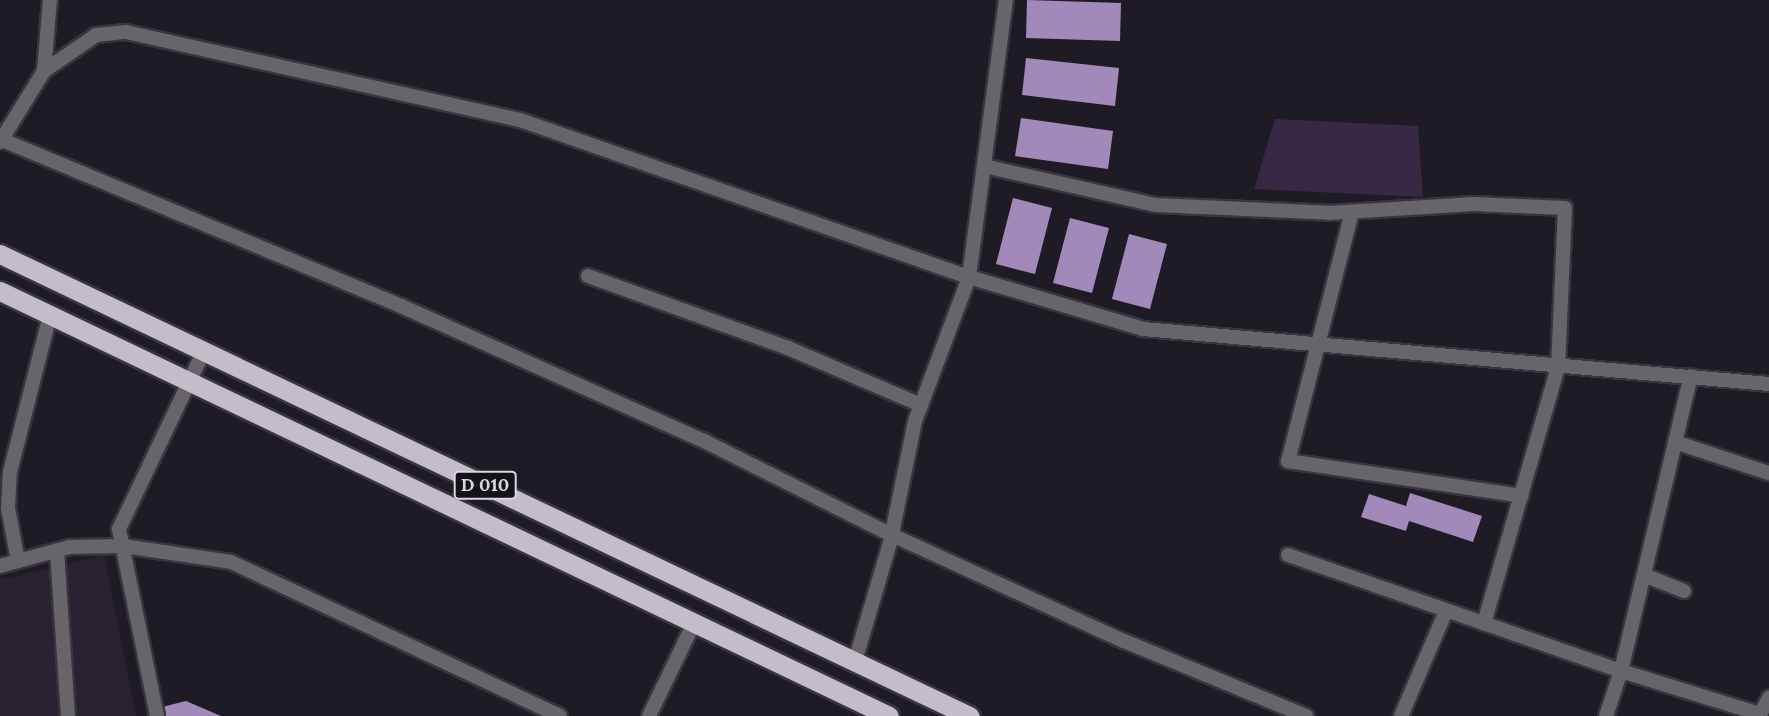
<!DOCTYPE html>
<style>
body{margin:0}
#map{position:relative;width:1769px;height:716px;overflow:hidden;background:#1f1b24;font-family:Lora,serif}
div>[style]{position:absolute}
.built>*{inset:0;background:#292230}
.green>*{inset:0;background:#372945}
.building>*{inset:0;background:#a18aba}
.roads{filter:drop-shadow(2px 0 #39353e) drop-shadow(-2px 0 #39353e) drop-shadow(0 2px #39353e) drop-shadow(0 -2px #39353e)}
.minor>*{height:14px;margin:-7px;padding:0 7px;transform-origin:7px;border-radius:7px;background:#67656a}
.trunk>*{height:19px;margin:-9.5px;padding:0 9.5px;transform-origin:9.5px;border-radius:9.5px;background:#c2bdc8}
span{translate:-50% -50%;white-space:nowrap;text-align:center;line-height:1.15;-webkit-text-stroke:7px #16121a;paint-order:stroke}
.shield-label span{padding:2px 5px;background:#16121a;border:2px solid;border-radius:5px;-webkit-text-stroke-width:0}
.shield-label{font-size:18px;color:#dad7de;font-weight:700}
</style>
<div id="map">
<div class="built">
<div style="clip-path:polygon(104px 555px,136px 716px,0 716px,0 580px)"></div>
</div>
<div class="green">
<div style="clip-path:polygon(1275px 119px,1418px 126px,1423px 197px,1254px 189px)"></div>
</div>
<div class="building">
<div style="clip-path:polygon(1027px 0,1121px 3px,1120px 41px,1026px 38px)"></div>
<div style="clip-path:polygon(1026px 58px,1119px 68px,1115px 106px,1022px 95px)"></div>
<div style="clip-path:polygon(1021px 118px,1113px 131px,1108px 169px,1015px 156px)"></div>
<div style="clip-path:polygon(1013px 198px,1052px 208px,1035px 274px,996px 264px)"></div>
<div style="clip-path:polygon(1070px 218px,1109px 228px,1092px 293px,1053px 283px)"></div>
<div style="clip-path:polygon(1129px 234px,1167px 244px,1150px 309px,1112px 299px)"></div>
<div style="clip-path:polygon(1410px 493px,1482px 516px,1473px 542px,1409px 521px,1406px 531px,1361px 517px,1369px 494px,1406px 506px)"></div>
<div style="clip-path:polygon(186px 701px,221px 716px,164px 716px,162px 707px)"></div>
</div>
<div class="roads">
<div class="minor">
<div style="left:44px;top:71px;width:63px;rotate:-34.7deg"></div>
<div style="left:96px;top:35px;width:30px;rotate:-6deg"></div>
<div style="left:126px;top:32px;width:404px;rotate:12.6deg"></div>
<div style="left:520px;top:120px;width:476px;rotate:19.3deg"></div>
<div style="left:969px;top:277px;width:182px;rotate:16.6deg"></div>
<div style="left:1143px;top:329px;width:628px;rotate:5.02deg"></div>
<div style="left:0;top:139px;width:434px;rotate:22.6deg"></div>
<div style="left:401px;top:306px;width:332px;rotate:24deg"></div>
<div style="left:704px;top:441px;width:210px;rotate:26.6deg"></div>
<div style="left:892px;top:535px;width:255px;rotate:24.6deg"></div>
<div style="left:1124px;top:641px;width:197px;rotate:22.4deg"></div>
<div style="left:0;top:142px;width:84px;rotate:-58.2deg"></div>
<div style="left:44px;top:71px;width:71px;rotate:-85.2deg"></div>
<div style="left:984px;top:166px;width:176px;rotate:12.8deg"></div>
<div style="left:1156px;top:205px;width:173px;rotate:2.6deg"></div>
<div style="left:1329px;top:213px;width:145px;rotate:-3.6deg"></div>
<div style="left:1474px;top:204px;width:91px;rotate:2.5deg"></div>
<div style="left:1565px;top:208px;width:159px;rotate:92.5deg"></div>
<div style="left:1558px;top:367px;width:267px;rotate:106.1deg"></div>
<div style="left:1352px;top:212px;width:257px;rotate:104.4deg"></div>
<div style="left:1288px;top:461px;width:236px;rotate:8.5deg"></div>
<div style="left:588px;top:276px;width:213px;rotate:19.8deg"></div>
<div style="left:788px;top:348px;width:145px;rotate:23.2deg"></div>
<div style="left:1675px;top:442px;width:99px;rotate:18.3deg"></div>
<div style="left:57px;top:551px;width:165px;rotate:86.2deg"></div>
<div style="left:1288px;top:555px;width:353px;rotate:19.2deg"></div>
<div style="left:1621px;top:671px;width:145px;rotate:17.2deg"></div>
<div style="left:18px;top:561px;width:54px;rotate:-100.7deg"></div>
<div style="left:8px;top:508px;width:36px;rotate:-87deg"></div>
<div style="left:10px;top:472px;width:162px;rotate:-75.7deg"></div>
<div style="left:0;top:566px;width:72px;rotate:-15.4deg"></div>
<div style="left:69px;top:547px;width:54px;rotate:-1.1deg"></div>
<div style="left:123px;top:546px;width:109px;rotate:8.4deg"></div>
<div style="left:231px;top:562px;width:363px;rotate:25.1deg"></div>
<div style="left:1644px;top:575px;width:43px;rotate:21.8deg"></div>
<div style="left:855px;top:661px;width:123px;rotate:-73.5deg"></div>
<div style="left:890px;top:543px;width:125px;rotate:-78.4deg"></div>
<div style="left:915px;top:421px;width:154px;rotate:-69.4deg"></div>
<div style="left:969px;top:277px;width:279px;rotate:-82.4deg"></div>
<div style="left:157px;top:716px;width:191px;rotate:-101.5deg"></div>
<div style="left:119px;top:529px;width:197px;rotate:-64.5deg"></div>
<div style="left:649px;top:716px;width:103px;rotate:-64.2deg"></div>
<div style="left:1401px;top:716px;width:114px;rotate:-66.8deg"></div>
<div style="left:1606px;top:716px;width:47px;rotate:-71.6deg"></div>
<div style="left:1621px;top:671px;width:303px;rotate:-76.7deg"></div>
<div style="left:1759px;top:716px;width:21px;rotate:-61deg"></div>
</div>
<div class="trunk">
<div style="left:0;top:254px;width:1074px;rotate:25.49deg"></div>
<div style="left:0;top:291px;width:985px;rotate:25.55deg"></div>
</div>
</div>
<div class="shield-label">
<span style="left:485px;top:485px">D 010</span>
</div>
</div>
